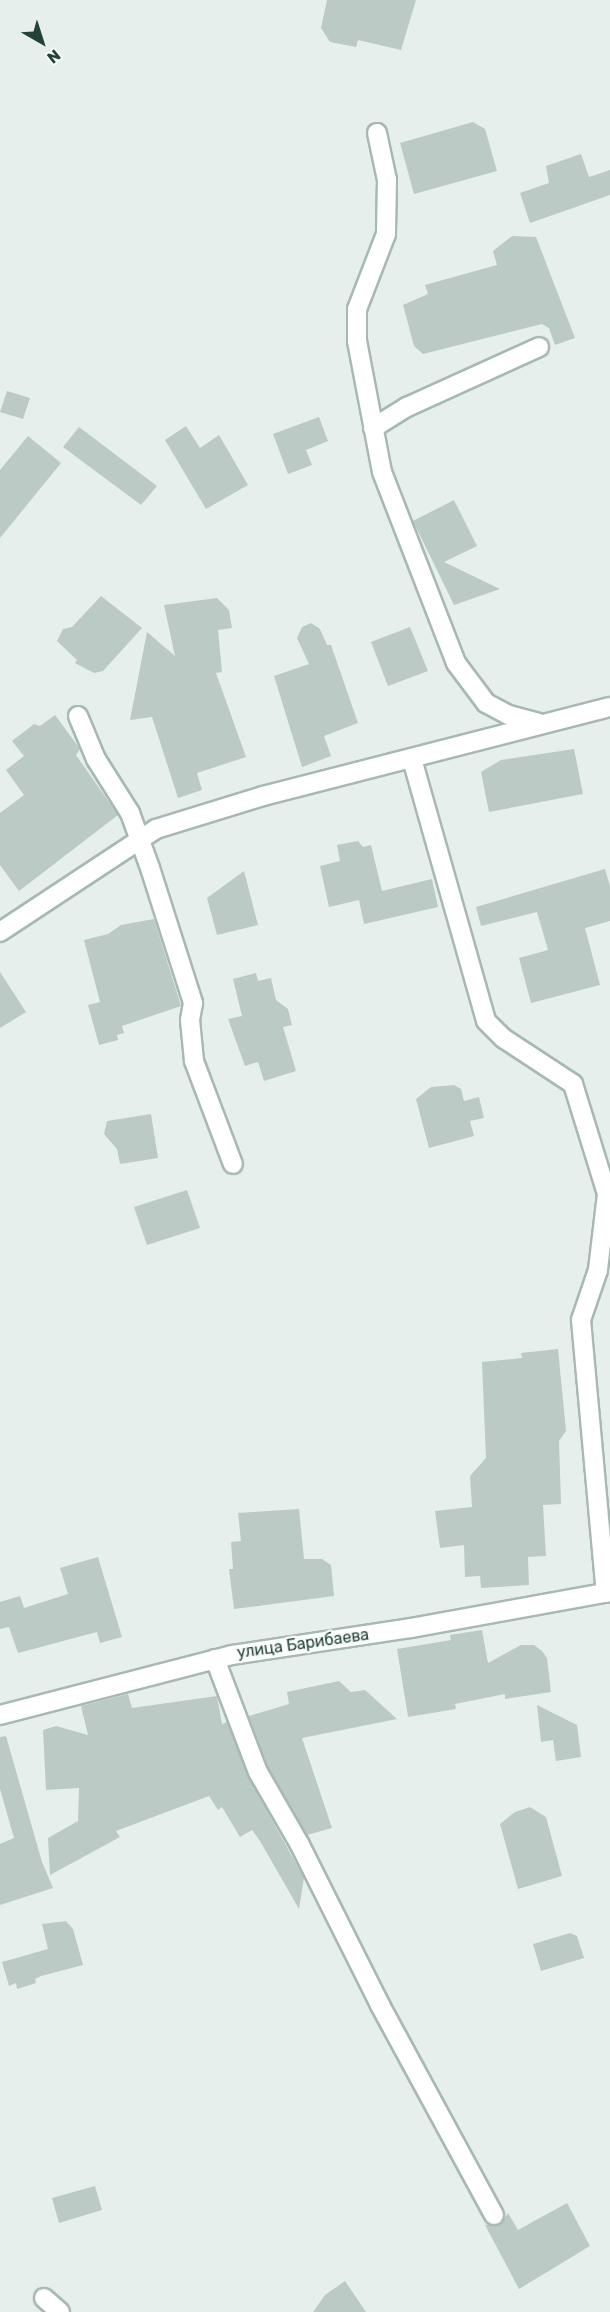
<!DOCTYPE html>
<meta charset="utf-8">
<style>
body{margin:0}
#map{position:relative;width:610px;height:2312px;overflow:hidden;background:#e6efeb;font-family:Rubik,sans-serif}
div>[style]{position:absolute}
.building>*{inset:0;background:#bbcac4}
.roads{filter:drop-shadow(2px 0 #a8b8b2) drop-shadow(-2px 0 #a8b8b2) drop-shadow(0 2px #a8b8b2) drop-shadow(0 -2px #a8b8b2)}
.minor>*{height:18px;margin:-9px;padding:0 9px;transform-origin:9px;border-radius:9px;background:#fff}
.tertiary>*{height:18px;margin:-9px;padding:0 9px;transform-origin:9px;border-radius:9px;background:#fff}
span{translate:-50% -50%;white-space:nowrap;text-align:center;line-height:1.15;-webkit-text-stroke:4.5px #f7fbf9;paint-order:stroke}
.street-label{font-size:16px;color:#24423a}
.north{position:absolute;left:12px;top:12px;width:60px;height:60px;-webkit-text-stroke:4px #f7fbf9;paint-order:stroke;rotate:141deg;font-size:16px;font-weight:700;line-height:24px;text-align:center;color:#24423a}
.north::after{content:'';display:block;margin:auto;width:21px;height:27px;background:#24423a;clip-path:polygon(50% 0,100% 100%,50% 72%,0 100%)}
</style>
<div id="map">
<div class="building">
<div style="clip-path:polygon(327px 0,416px 0,401px 50px,358px 40px,356px 47px,330px 42px,321px 28px)"></div>
<div style="clip-path:polygon(473px 122px,485px 129px,497px 171px,414px 194px,400px 143px)"></div>
<div style="clip-path:polygon(581px 154px,589px 177px,610px 170px,610px 195px,530px 223px,520px 193px,549px 183px,546px 166px)"></div>
<div style="clip-path:polygon(512px 236px,536px 237px,575px 338px,555px 345px,549px 328px,542px 324px,423px 354px,414px 346px,403px 305px,428px 294px,425px 285px,497px 265px,493px 251px)"></div>
<div style="clip-path:polygon(7px 391px,30px 398px,23px 419px,0 412px)"></div>
<div style="clip-path:polygon(319px 417px,328px 441px,306px 450px,312px 465px,288px 474px,273px 434px)"></div>
<div style="clip-path:polygon(186px 426px,200px 448px,219px 435px,248px 485px,206px 509px,165px 440px)"></div>
<div style="clip-path:polygon(79px 427px,157px 486px,141px 505px,63px 447px)"></div>
<div style="clip-path:polygon(28px 436px,61px 463px,0 538px,0 470px)"></div>
<div style="clip-path:polygon(454px 500px,477px 546px,444px 562px,500px 589px,454px 605px,413px 521px)"></div>
<div style="clip-path:polygon(101px 596px,142px 628px,103px 671px,94px 673px,75px 663px,77px 660px,57px 641px,63px 629px,72px 627px)"></div>
<div style="clip-path:polygon(217px 598px,229px 610px,232px 628px,218px 630px,222px 672px,216px 673px,246px 757px,197px 773px,202px 790px,178px 798px,152px 717px,130px 720px,147px 632px,175px 656px,164px 605px)"></div>
<div style="clip-path:polygon(311px 623px,320px 629px,327px 645px,331px 645px,358px 723px,324px 736px,331px 756px,302px 767px,274px 676px,309px 664px,297px 638px,302px 627px)"></div>
<div style="clip-path:polygon(410px 627px,428px 671px,388px 686px,371px 642px)"></div>
<div style="clip-path:polygon(55px 715px,80px 749px,76px 755px,118px 815px,19px 891px,0 865px,0 813px,24px 795px,6px 770px,24px 756px,12px 741px,34px 724px,40px 726px)"></div>
<div style="clip-path:polygon(574px 749px,583px 794px,489px 812px,481px 772px,501px 760px)"></div>
<div style="clip-path:polygon(358px 841px,363px 847px,371px 845px,382px 891px,432px 879px,438px 907px,364px 924px,359px 900px,329px 907px,320px 866px,340px 861px,337px 845px)"></div>
<div style="clip-path:polygon(605px 869px,610px 886px,610px 921px,585px 928px,600px 985px,531px 1003px,519px 958px,548px 950px,537px 912px,481px 926px,476px 907px)"></div>
<div style="clip-path:polygon(244px 871px,258px 925px,217px 935px,207px 898px)"></div>
<div style="clip-path:polygon(154px 919px,181px 1006px,122px 1026px,124px 1033px,117px 1035px,118px 1040px,99px 1045px,88px 1005px,100px 1002px,84px 940px,108px 934px,121px 925px)"></div>
<div style="clip-path:polygon(0 972px,26px 1012px,0 1028px)"></div>
<div style="clip-path:polygon(256px 973px,258px 981px,271px 978px,276px 1000px,288px 1009px,292px 1025px,283px 1027px,296px 1071px,264px 1081px,258px 1062px,245px 1066px,228px 1019px,242px 1016px,233px 979px)"></div>
<div style="clip-path:polygon(454px 1085px,461px 1089px,464px 1101px,479px 1097px,484px 1118px,470px 1121px,474px 1136px,429px 1148px,416px 1099px,431px 1087px)"></div>
<div style="clip-path:polygon(151px 1114px,158px 1158px,120px 1164px,117px 1149px,104px 1134px,107px 1121px)"></div>
<div style="clip-path:polygon(187px 1190px,200px 1228px,147px 1245px,134px 1207px)"></div>
<div style="clip-path:polygon(558px 1349px,566px 1431px,559px 1441px,561px 1504px,543px 1505px,546px 1556px,528px 1557px,529px 1585px,481px 1588px,480px 1576px,465px 1577px,464px 1545px,440px 1548px,435px 1511px,472px 1507px,470px 1476px,486px 1458px,482px 1362px,522px 1358px,521px 1353px)"></div>
<div style="clip-path:polygon(299px 1509px,304px 1559px,322px 1559px,331px 1565px,334px 1596px,234px 1609px,229px 1569px,233px 1569px,231px 1542px,241px 1541px,238px 1513px)"></div>
<div style="clip-path:polygon(98px 1557px,122px 1637px,100px 1643px,97px 1632px,18px 1653px,9px 1627px,0 1629px,0 1602px,20px 1596px,24px 1608px,68px 1594px,60px 1568px)"></div>
<div style="clip-path:polygon(482px 1630px,488px 1663px,521px 1645px,534px 1645px,542px 1651px,547px 1658px,551px 1692px,505px 1699px,505px 1694px,455px 1704px,456px 1709px,408px 1717px,397px 1649px,451px 1640px,450px 1635px)"></div>
<div style="clip-path:polygon(339px 1681px,351px 1692px,365px 1690px,397px 1719px,302px 1738px,332px 1828px,307px 1835px,268px 1767px,249px 1716px,289px 1704px,287px 1692px)"></div>
<div style="clip-path:polygon(128px 1694px,132px 1708px,217px 1696px,222px 1724px,227px 1722px,248px 1777px,304px 1878px,299px 1909px,260px 1841px,252px 1830px,240px 1837px,222px 1807px,218px 1810px,209px 1796px,116px 1831px,120px 1837px,50px 1875px,48px 1838px,78px 1821px,79px 1788px,46px 1790px,43px 1730px,56px 1726px,88px 1735px,81px 1706px)"></div>
<div style="clip-path:polygon(537px 1705px,577px 1725px,581px 1757px,556px 1761px,553px 1740px,541px 1742px)"></div>
<div style="clip-path:polygon(6px 1736px,42px 1862px,53px 1888px,0 1905px,0 1844px,14px 1838px,0 1789px,0 1737px)"></div>
<div style="clip-path:polygon(530px 1807px,546px 1817px,562px 1876px,518px 1889px,500px 1824px,515px 1812px)"></div>
<div style="clip-path:polygon(66px 1921px,73px 1929px,83px 1965px,41px 1976px,35px 1979px,36px 1983px,17px 1989px,16px 1983px,9px 1986px,2px 1962px,48px 1949px,42px 1924px)"></div>
<div style="clip-path:polygon(570px 1933px,577px 1936px,584px 1958px,541px 1971px,533px 1944px)"></div>
<div style="clip-path:polygon(95px 2186px,102px 2210px,59px 2223px,52px 2198px)"></div>
<div style="clip-path:polygon(567px 2203px,590px 2246px,519px 2289px,485px 2225px,500px 2225px,508px 2213px,518px 2230px)"></div>
<div style="clip-path:polygon(345px 2281px,366px 2312px,313px 2312px,325px 2295px)"></div>
</div>
<div class="roads">
<div class="minor">
<div style="left:377px;top:133px;width:48px;rotate:78deg"></div>
<div style="left:387px;top:180px;width:54px;rotate:91.1deg"></div>
<div style="left:386px;top:234px;width:80px;rotate:111.1deg"></div>
<div style="left:357px;top:309px;width:32px;rotate:90deg"></div>
<div style="left:357px;top:341px;width:133px;rotate:79.2deg"></div>
<div style="left:382px;top:472px;width:205px;rotate:68.8deg"></div>
<div style="left:456px;top:663px;width:50px;rotate:53.1deg"></div>
<div style="left:486px;top:703px;width:26px;rotate:28deg"></div>
<div style="left:509px;top:715px;width:30px;rotate:15deg"></div>
<div style="left:373px;top:428px;width:40px;rotate:-32deg"></div>
<div style="left:407px;top:407px;width:145px;rotate:-24.4deg"></div>
<div style="left:78px;top:716px;width:47px;rotate:67.3deg"></div>
<div style="left:96px;top:759px;width:64px;rotate:57.8deg"></div>
<div style="left:130px;top:813px;width:59px;rotate:70deg"></div>
<div style="left:150px;top:868px;width:142px;rotate:72.3deg"></div>
<div style="left:193px;top:1003px;width:17px;rotate:100deg"></div>
<div style="left:190px;top:1020px;width:41px;rotate:84.4deg"></div>
<div style="left:194px;top:1061px;width:110px;rotate:69.3deg"></div>
<div style="left:412px;top:759px;width:272px;rotate:74.2deg"></div>
<div style="left:486px;top:1021px;width:24px;rotate:45deg"></div>
<div style="left:503px;top:1038px;width:84px;rotate:33.3deg"></div>
<div style="left:573px;top:1084px;width:115px;rotate:72.8deg"></div>
<div style="left:607px;top:1194px;width:77px;rotate:96.8deg"></div>
<div style="left:598px;top:1270px;width:53px;rotate:108.8deg"></div>
<div style="left:581px;top:1320px;width:274px;rotate:84.8deg"></div>
<div style="left:0;top:932px;width:187px;rotate:-33.4deg"></div>
<div style="left:156px;top:829px;width:112px;rotate:-17.1deg"></div>
<div style="left:263px;top:796px;width:358px;rotate:-14.4deg"></div>
<div style="left:215px;top:1659px;width:121px;rotate:69.2deg"></div>
<div style="left:258px;top:1772px;width:84px;rotate:60.1deg"></div>
<div style="left:300px;top:1845px;width:179px;rotate:63.4deg"></div>
<div style="left:380px;top:2005px;width:239px;rotate:61.5deg"></div>
<div style="left:44px;top:2298px;width:21px;rotate:41deg"></div>
</div>
<div class="tertiary">
<div style="left:0;top:1715px;width:240px;rotate:-14.5deg"></div>
<div style="left:232px;top:1655px;width:181px;rotate:-8.6deg"></div>
<div style="left:411px;top:1628px;width:202px;rotate:-10.3deg"></div>
</div>
</div>
<div class="street-label">
<span style="left:303px;top:1644px;rotate:-8deg">улица Барибаева</span>
</div>
<div class="north">N</div>
</div>
